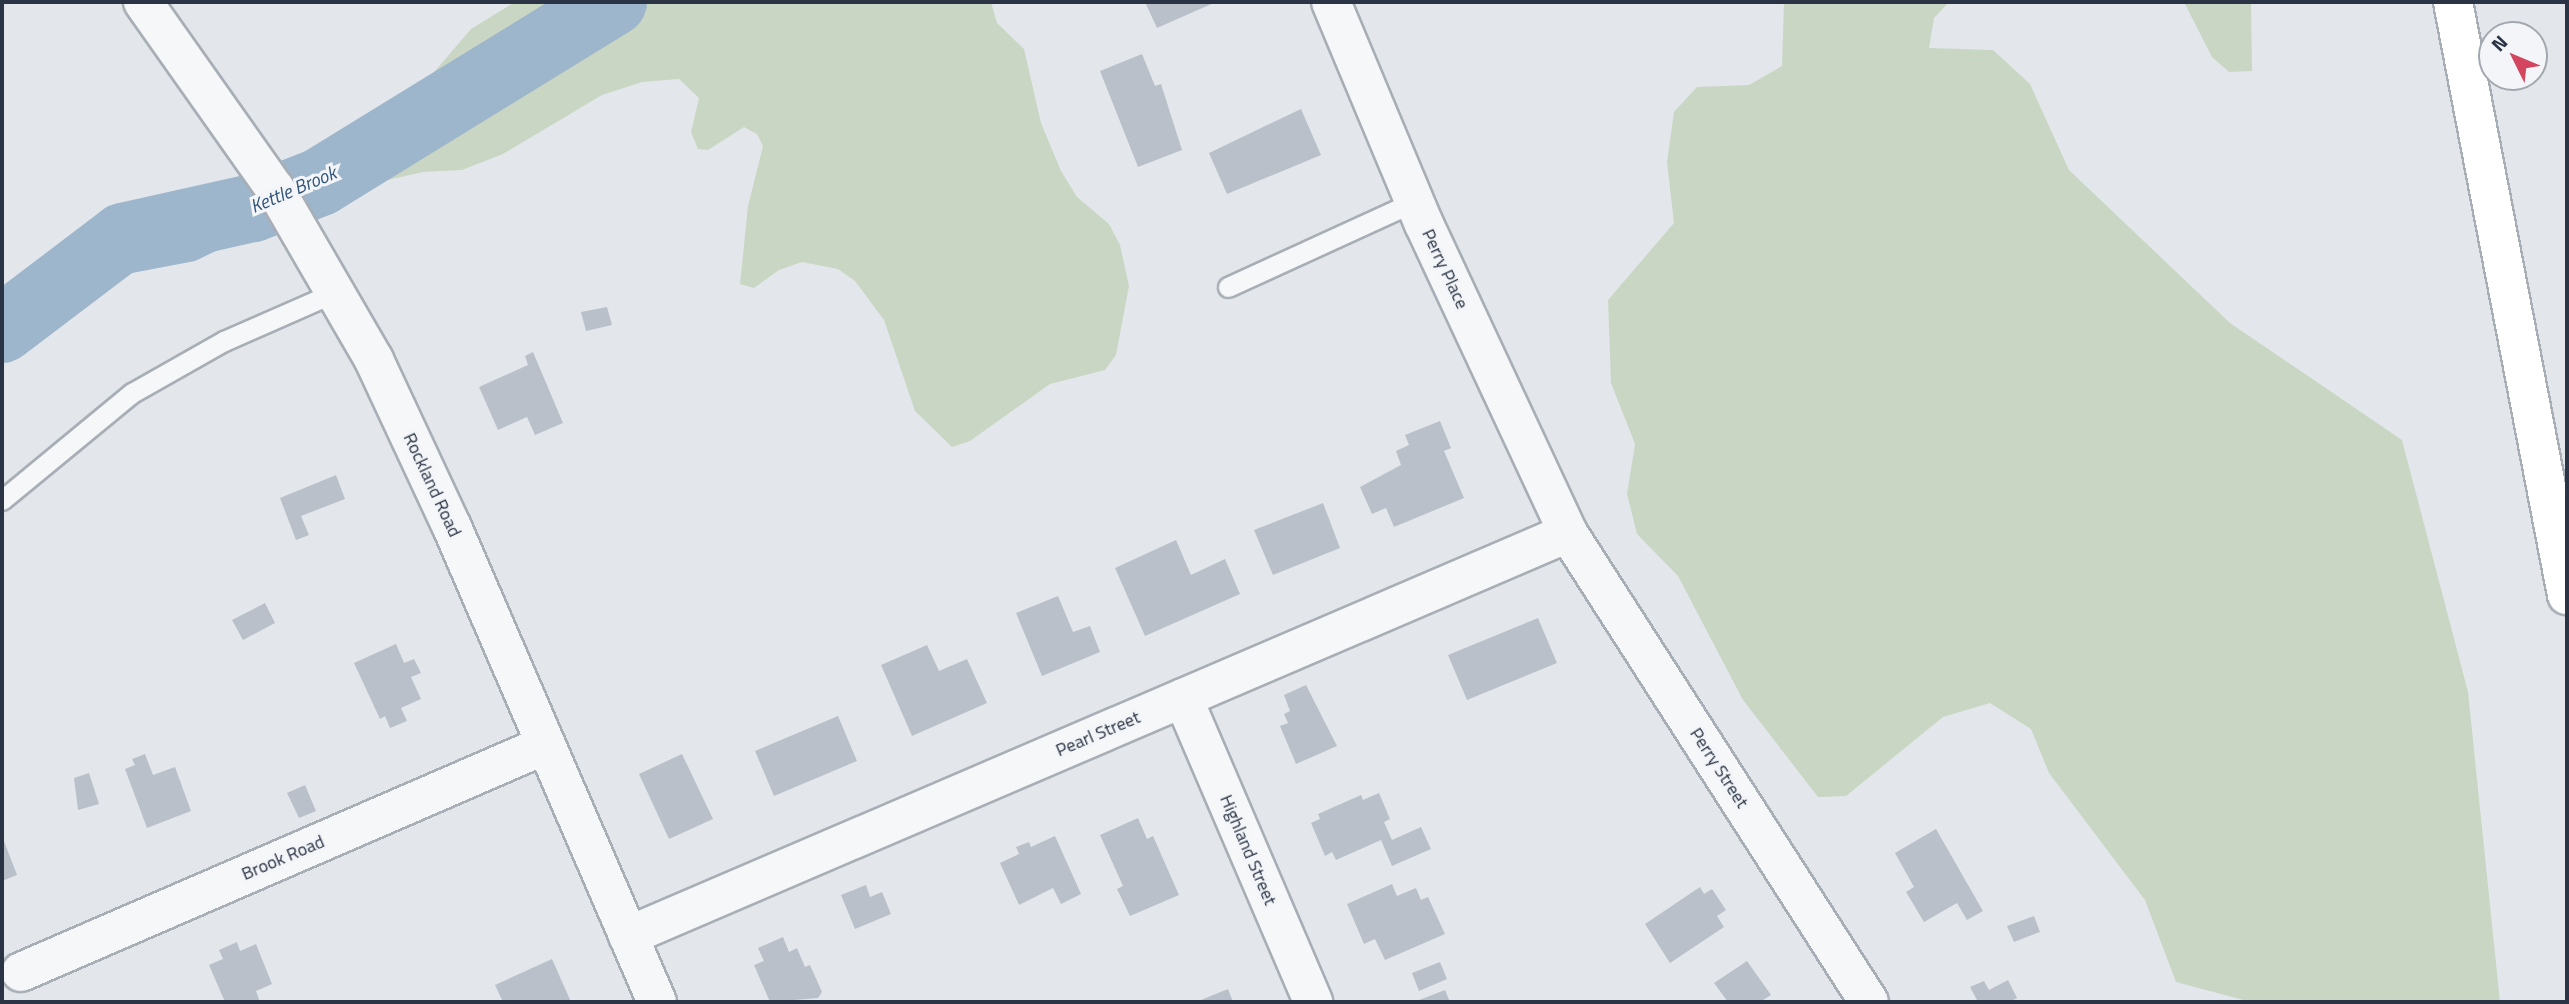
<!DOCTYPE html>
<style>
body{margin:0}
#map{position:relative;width:2569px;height:1004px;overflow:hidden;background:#e3e7eb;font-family:"Titillium Web",sans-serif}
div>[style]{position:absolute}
.green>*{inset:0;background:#c9d6c4}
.water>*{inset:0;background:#9db6cc}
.river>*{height:68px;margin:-34px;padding:0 34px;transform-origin:34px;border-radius:34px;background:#9db6cc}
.building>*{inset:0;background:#bac0c9}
.roads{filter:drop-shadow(2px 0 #a8aeb6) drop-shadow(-2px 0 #a8aeb6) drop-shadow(0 2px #a8aeb6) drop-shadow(0 -2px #a8aeb6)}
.service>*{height:19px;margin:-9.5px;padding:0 9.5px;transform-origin:9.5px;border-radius:9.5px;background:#f6f7f9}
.minor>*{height:38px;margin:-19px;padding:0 19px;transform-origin:19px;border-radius:19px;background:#f6f7f9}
.motorway>*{height:38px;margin:-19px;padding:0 19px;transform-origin:19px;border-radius:19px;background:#fff}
span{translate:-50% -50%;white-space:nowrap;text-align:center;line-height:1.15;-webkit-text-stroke:6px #f3f5f8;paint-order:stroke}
.street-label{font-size:18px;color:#2a3444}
.water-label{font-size:19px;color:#32557a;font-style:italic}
.frame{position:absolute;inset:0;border:4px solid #2a3444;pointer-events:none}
.north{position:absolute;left:2478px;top:21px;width:70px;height:70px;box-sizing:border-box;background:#f3f5f8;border:2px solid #a3a8b0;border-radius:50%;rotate:313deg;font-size:19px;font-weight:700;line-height:28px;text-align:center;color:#2a3444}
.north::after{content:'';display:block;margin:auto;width:24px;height:32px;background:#d44560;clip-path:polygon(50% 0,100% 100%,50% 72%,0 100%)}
</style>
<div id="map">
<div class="green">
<div style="clip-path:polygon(515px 2px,991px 2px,997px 23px,1024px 49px,1041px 123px,1061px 171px,1077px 197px,1109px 224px,1120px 245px,1129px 286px,1116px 355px,1105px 370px,1050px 384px,970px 441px,952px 447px,915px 411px,884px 320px,855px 281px,838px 269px,802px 262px,779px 270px,754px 288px,740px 284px,748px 206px,763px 146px,757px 134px,744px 127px,708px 150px,698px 149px,691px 132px,699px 98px,679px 79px,642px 82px,602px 95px,503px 154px,462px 170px,423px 172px,361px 186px,343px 154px,374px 142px,471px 29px)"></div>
<div style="clip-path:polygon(1784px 2px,1949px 2px,1934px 18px,1929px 48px,1993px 50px,2030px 84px,2069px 170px,2230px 323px,2402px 440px,2468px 692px,2500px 1002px,2251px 1002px,2176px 982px,2145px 900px,2049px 773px,2031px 729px,1990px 703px,1943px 717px,1846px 796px,1818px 797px,1743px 700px,1678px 576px,1637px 534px,1627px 494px,1635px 444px,1611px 383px,1608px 300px,1674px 223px,1667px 162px,1674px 112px,1697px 87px,1749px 85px,1782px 66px)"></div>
<div style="clip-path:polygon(2184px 2px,2251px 2px,2252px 71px,2229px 72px,2212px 57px)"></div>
</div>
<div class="water">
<div style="clip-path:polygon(343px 154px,361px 186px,326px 198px,195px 261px,132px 273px,65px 297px,2px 350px,2px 293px,37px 272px,113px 240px,237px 212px,303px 183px)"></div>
</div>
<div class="river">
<div style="left:2px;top:329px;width:152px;rotate:-37.2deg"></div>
<div style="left:123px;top:237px;width:133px;rotate:-12.6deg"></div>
<div style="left:253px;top:208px;width:72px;rotate:-21.2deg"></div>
<div style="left:320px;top:182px;width:344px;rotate:-31.6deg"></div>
</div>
<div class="building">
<div style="clip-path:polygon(1145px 2px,1216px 2px,1157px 28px)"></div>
<div style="clip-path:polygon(1142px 54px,1155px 86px,1161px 84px,1182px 150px,1138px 167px,1100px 71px)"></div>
<div style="clip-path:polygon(1301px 109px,1321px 155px,1227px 194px,1209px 153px)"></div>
<div style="clip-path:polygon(607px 307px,612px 325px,586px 331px,581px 312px)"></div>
<div style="clip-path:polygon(533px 352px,563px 423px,535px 435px,527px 417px,498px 430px,479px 387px,528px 365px,525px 356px)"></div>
<div style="clip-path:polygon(1440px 421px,1451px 448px,1444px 451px,1464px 498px,1394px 527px,1386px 508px,1372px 514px,1360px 487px,1401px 465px,1396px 451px,1409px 445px,1405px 435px)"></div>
<div style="clip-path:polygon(336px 475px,345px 499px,301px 516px,309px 535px,296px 540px,280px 498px)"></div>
<div style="clip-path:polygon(1323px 503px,1340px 548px,1273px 575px,1254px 530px)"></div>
<div style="clip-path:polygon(1176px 540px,1191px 575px,1225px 559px,1240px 594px,1145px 636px,1115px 568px)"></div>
<div style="clip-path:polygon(1058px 596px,1073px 632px,1090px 626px,1100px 652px,1042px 676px,1016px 613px)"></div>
<div style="clip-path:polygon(265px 603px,275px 623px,243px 640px,232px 620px)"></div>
<div style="clip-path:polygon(1538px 618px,1557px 663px,1467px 700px,1448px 655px)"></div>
<div style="clip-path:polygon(396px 644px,404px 663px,414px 659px,421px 673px,411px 677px,421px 699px,401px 708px,407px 721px,390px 728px,385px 716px,380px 719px,354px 663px)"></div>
<div style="clip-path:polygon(927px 645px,939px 671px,967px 659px,987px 703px,912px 736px,881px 665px)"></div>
<div style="clip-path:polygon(1306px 685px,1337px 746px,1296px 764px,1280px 726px,1288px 723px,1284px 714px,1290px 711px,1284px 695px)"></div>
<div style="clip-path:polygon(838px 716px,857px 761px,774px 796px,755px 751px)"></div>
<div style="clip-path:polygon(145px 754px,153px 775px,175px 767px,191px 811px,147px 828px,125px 769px,135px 765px,132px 759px)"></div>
<div style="clip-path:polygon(682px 754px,713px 819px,669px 839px,639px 774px)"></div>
<div style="clip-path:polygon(89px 773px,99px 804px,78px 810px,74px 778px)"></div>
<div style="clip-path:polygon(305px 785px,316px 811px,299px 818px,287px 793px)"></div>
<div style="clip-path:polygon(1379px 793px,1390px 819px,1384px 822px,1392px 840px,1421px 827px,1431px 849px,1392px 866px,1381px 840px,1336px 860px,1332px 852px,1325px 856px,1311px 823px,1320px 819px,1318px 814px,1361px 795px,1363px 800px)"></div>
<div style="clip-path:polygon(1138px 818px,1147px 839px,1153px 836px,1179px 895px,1130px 916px,1117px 889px,1123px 886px,1100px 835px)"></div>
<div style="clip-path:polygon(1936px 829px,1983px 911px,1967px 920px,1957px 903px,1924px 922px,1906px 892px,1914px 887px,1895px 853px)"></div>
<div style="clip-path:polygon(2px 836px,17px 875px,2px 881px)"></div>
<div style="clip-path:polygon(1055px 836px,1081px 894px,1061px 904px,1053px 888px,1019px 905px,1000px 863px,1019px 854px,1016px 847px,1029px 842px,1031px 847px)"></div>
<div style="clip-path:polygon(1392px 884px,1397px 896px,1416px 888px,1421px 900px,1428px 897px,1445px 934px,1385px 960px,1375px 939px,1364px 944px,1347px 904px)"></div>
<div style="clip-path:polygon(866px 885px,870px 897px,882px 892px,891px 914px,855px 929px,841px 895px)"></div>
<div style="clip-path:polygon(1700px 887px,1704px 894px,1712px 889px,1726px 910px,1717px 916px,1724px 927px,1670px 963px,1645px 924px)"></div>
<div style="clip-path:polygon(2034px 916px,2040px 932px,2014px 942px,2007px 926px)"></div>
<div style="clip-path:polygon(783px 937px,789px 952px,797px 948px,805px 967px,810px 965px,822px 992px,818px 998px,770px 1002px,754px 965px,764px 961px,758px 948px)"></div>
<div style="clip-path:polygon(237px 942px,240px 951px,256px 944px,272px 984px,256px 991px,260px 1002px,225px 1002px,209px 965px,223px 959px,219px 950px)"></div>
<div style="clip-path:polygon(552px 959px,571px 1002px,503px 1002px,495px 985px)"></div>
<div style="clip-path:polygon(1747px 961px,1771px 995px,1760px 1002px,1728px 1002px,1714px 983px)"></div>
<div style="clip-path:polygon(1440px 962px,1447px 979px,1419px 991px,1412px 973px)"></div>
<div style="clip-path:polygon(2008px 980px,2017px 998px,2009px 1002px,1978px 1002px,1970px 987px,1984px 981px,1989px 990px)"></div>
<div style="clip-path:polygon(1228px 989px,1233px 1002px,1196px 1002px)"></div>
<div style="clip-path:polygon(1445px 990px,1450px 1002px,1414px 1002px)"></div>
</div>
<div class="roads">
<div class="service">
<div style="left:1228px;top:287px;width:205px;rotate:-24.6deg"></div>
<div style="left:2px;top:500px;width:168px;rotate:-39.5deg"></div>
<div style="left:132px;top:393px;width:106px;rotate:-29.5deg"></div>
<div style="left:224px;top:341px;width:124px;rotate:-23.7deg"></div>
</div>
<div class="minor">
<div style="left:143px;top:2px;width:229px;rotate:54.8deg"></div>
<div style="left:275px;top:189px;width:198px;rotate:59.9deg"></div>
<div style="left:374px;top:360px;width:184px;rotate:65deg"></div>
<div style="left:452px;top:527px;width:517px;rotate:66.66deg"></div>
<div style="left:1331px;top:2px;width:241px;rotate:67.3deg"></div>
<div style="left:1424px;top:224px;width:341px;rotate:65deg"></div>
<div style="left:1568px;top:533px;width:557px;rotate:57.31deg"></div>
<div style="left:1183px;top:698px;width:331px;rotate:66.8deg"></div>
<div style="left:628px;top:936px;width:1023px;rotate:-23.21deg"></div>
<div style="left:21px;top:972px;width:571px;rotate:-23.42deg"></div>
</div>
<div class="motorway">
<div style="left:2453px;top:2px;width:604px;rotate:79.12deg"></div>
</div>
</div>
<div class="street-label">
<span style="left:1445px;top:269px;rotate:65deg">Perry Place</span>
<span style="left:432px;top:485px;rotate:65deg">Rockland Road</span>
<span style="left:1098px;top:734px;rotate:-23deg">Pearl Street</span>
<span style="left:1719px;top:768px;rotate:57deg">Perry Street</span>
<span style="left:1248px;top:850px;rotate:67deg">Highland Street</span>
<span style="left:283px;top:858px;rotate:-23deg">Brook Road</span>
</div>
<div class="water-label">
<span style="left:293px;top:189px;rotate:-23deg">Kettle Brook</span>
</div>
<div class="frame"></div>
<div class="north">N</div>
</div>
